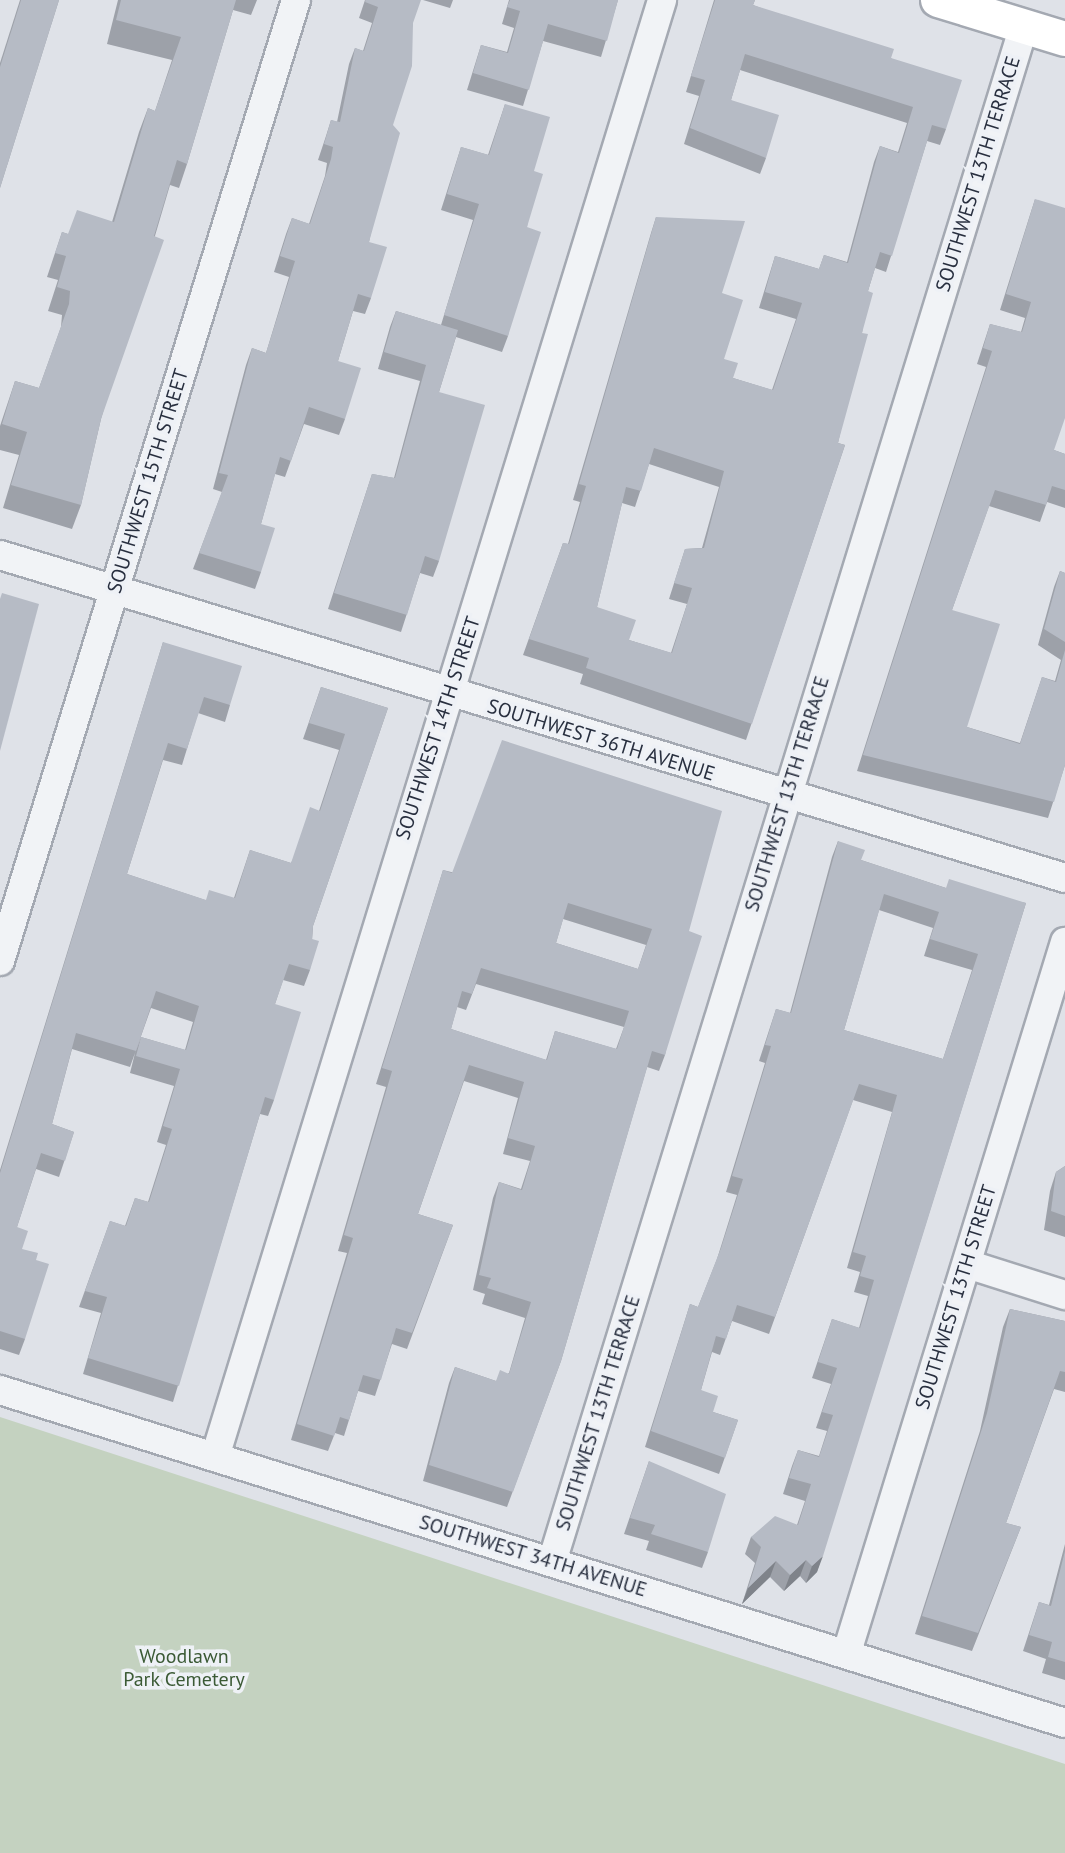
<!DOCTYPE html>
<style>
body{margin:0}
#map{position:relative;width:1065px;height:1853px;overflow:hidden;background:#dfe2e8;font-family:"PT Sans",sans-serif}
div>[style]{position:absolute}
.green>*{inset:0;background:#c4d2c0}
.roads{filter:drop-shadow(2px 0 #a4a9b2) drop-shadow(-2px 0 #a4a9b2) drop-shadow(0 2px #a4a9b2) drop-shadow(0 -2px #a4a9b2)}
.minor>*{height:28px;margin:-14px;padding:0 14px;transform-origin:14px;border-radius:14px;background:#f1f3f6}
.major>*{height:34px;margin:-17px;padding:0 17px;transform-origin:17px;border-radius:17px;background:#fff}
.wall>*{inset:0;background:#9da1a9}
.shaded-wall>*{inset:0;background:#7f838a}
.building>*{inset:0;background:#b6bbc5}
span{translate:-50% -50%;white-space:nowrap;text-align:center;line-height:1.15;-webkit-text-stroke:7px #eef1f6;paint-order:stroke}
.street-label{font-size:20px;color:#282f3f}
.park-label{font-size:20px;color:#3b5a35}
</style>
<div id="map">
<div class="green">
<div style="clip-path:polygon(0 1417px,1065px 1764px,1065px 1853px,0 1853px)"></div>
</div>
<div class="roads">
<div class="minor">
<div style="left:0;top:555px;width:1113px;rotate:16.87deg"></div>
<div style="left:0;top:961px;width:1006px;rotate:-72.88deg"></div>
<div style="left:967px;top:1264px;width:103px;rotate:17.6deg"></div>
<div style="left:0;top:1390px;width:1116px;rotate:17.36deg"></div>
<div style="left:215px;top:1457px;width:1524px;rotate:-72.94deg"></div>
<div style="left:552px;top:1562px;width:1607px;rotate:-72.92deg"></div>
<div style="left:847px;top:1652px;width:743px;rotate:-72.93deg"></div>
</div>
<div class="major">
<div style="left:938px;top:0;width:133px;rotate:17.1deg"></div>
</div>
</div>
<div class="wall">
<div style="clip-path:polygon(20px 0,59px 0,0 188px,0 63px)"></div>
<div style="clip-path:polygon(118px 0,257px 0,251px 15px,233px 10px,187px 164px,179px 188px,170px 185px,101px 419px,81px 505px,72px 529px,3px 508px,19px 455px,0 450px,0 426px,15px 381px,39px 388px,61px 327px,62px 315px,48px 311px,58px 280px,47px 277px,62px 232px,68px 234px,112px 222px,139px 132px,148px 108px,155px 111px,172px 60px,107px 44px)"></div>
<div style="clip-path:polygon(365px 0,413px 23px,369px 242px,371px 298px,365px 314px,353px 311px,338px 361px,345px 419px,339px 435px,304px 424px,285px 477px,275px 474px,261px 524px,261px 572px,255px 589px,193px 569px,222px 492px,213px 489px,246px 365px,252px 348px,266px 353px,289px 277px,274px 272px,286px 234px,292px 218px,309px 224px,325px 176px,327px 163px,318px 160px,326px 136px,331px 120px,337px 122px,349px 64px,355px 48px,363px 51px,372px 23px,359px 18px)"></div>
<div style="clip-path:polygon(423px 0,453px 0,450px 8px)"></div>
<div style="clip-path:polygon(509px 0,618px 0,601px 57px,543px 41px,523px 106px,467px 90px,481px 45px,507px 52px,514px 28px,502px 24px)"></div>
<div style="clip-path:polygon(evenodd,714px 0,755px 0,753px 5px,891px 58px,946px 129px,940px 145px,927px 141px,886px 272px,875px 268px,868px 291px,862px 333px,838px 443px,845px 445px,746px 740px,580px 684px,583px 674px,523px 655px,563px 543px,568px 544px,580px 502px,573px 500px,651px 233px,656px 217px,722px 293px,724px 359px,733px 378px,772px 390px,796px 319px,759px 308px,775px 256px,819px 269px,824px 255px,847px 262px,874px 162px,880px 146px,898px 152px,907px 123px,740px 70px,731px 100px,766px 158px,760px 174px,684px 144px,699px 96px,686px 92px,714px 0,649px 464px,719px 487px,702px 548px,685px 549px,669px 599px,687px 604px,671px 653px,629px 640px,597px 607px,622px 503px,635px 507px,649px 464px)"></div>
<div style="clip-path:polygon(505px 104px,534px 171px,527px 227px,508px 336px,502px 352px,456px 337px,439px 392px,439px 561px,433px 577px,420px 573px,401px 632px,328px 609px,372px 474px,394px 478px,420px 381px,378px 369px,390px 327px,396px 311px,441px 325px,473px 220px,441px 210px,461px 147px,488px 155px)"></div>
<div style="clip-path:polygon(1035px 199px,1054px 450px,1065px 454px,1065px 508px,1047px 502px,1040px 522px,989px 506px,952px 610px,967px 727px,1020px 743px,1042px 677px,1055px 681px,1061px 660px,1038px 645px,1054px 587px,1060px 571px,1065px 573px,1065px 765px,1048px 818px,857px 771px,986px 367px,977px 364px,990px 324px,1021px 332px,1025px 318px,1000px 310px)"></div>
<div style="clip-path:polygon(163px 642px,230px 705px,225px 722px,198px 713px,182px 765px,163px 760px,127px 874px,205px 900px,234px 898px,250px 850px,291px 863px,319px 811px,339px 750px,303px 739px,321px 687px,388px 708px,313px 926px,310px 970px,304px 986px,283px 980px,275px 1004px,274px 1100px,268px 1116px,260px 1114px,173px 1402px,83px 1374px,101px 1313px,79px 1307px,110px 1221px,125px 1226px,135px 1198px,148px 1202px,166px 1145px,157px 1142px,174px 1086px,130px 1073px,135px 1053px,141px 1037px,185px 1050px,193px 1022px,151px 1008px,130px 1067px,72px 1049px,52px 1124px,74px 1132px,59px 1177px,36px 1169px,17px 1227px,22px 1249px,25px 1339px,19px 1355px,0 1349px,0 1170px)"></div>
<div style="clip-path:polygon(evenodd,838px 841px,861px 860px,946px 888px,1026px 903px,817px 1572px,806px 1583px,800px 1576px,784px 1591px,770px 1577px,742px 1604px,755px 1563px,745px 1554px,751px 1537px,797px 1525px,805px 1501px,783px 1494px,792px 1466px,798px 1450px,819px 1456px,827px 1431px,816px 1428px,831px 1384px,812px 1378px,832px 1319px,859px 1328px,868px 1296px,854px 1292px,860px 1272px,847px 1268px,892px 1112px,853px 1100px,769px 1334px,732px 1321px,720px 1355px,712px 1352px,701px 1390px,713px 1412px,738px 1420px,719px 1474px,645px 1447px,690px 1304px,698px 1307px,717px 1259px,737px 1195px,726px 1192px,765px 1063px,759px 1061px,776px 1009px,790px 1013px,832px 857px,838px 841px,879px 910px,933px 928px,924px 956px,972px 970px,943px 1059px,844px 1030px,879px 910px)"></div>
<div style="clip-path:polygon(evenodd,443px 870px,689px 931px,665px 1055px,659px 1071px,647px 1067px,561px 1361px,507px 1507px,423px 1481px,449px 1383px,455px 1367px,496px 1381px,509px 1373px,525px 1318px,482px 1304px,485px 1294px,473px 1290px,493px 1198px,499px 1182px,521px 1189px,530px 1161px,503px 1154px,518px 1098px,464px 1081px,418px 1214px,453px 1225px,407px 1349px,392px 1344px,375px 1396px,358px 1391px,344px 1436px,335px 1433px,328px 1451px,291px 1440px,347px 1253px,338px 1251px,386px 1087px,376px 1084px,443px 870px,563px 919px,646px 945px,638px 969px,556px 943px,563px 919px,443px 870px,476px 984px,624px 1027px,616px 1049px,555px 1031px,546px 1060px,451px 1029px,457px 1007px,466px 1010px,476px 984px)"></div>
<div style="clip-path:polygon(1065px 1166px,1065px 1237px,1044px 1230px,1050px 1191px,1056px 1172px)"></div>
<div style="clip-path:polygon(1010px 1309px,1065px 1321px,1065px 1392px,1054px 1389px,1006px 1523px,1021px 1527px,972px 1651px,915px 1634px,980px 1431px,1003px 1327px)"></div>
<div style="clip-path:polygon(649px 1461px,708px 1552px,702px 1568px,646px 1550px,649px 1541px,624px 1534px)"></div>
<div style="clip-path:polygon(1065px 1544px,1065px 1680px,1042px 1673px,1046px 1659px,1023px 1651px,1039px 1602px,1049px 1605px)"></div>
</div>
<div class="shaded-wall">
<div style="clip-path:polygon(823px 1556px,817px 1572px,806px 1583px,812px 1566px)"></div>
<div style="clip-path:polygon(806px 1560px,800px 1576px,784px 1591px,790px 1575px)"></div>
<div style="clip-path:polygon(776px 1561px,770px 1577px,742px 1604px,748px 1588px)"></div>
</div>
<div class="building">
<div style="clip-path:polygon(21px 0,59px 0,0 188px,0 67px)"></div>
<div style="clip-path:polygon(121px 0,236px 0,187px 164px,177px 160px,154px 236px,164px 240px,101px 419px,81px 505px,11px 485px,27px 432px,2px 424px,15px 381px,39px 388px,69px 304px,70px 291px,57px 287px,66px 256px,55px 253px,62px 232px,68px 234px,77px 210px,114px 222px,148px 108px,155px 111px,181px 37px,116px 20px)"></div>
<div style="clip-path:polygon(366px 0,421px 0,413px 23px,412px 66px,393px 125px,400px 133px,369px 242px,387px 247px,371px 298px,358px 294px,338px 361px,361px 368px,345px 419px,309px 407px,291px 461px,280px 457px,261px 524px,275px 528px,261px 572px,199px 553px,228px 475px,219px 473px,252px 348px,266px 353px,295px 261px,280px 256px,292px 218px,310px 224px,331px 159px,333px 147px,324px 144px,331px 120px,340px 122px,355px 48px,364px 51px,378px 7px,365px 2px)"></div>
<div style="clip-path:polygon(510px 0,618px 0,607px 41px,548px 24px,529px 90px,473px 73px,481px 45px,508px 53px,520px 11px,507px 7px)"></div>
<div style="clip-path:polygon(evenodd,715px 0,755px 0,753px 5px,894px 49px,891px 58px,962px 80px,946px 129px,932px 125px,892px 256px,880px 252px,868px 291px,873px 293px,862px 333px,868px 334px,838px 443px,845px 445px,752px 724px,586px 668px,589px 658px,529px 639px,563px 543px,569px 544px,586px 486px,579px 484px,656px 217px,745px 221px,722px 293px,743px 300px,724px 359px,738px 363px,733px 378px,773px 390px,802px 303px,765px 292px,775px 256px,819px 269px,824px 255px,848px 263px,880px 146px,899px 153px,913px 107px,745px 54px,731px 100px,779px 115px,766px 158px,690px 128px,705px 80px,691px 76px,715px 0,654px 448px,724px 471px,704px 548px,685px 549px,674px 583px,692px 588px,672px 653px,629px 640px,636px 620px,597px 607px,626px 487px,641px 491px,654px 448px)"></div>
<div style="clip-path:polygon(505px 104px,550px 117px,534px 171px,543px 174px,527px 227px,541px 232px,508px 336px,444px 315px,479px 204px,447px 194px,461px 147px,489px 155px)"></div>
<div style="clip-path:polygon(1035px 199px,1065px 208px,1065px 418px,1054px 450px,1065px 454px,1065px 490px,1052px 486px,1046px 505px,995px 490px,952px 610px,1000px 624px,967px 727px,1020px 744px,1042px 677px,1056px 682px,1065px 650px,1065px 765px,1054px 802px,863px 755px,992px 351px,983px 348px,990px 324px,1022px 332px,1031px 302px,1006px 294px)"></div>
<div style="clip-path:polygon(396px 311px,458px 330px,439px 392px,485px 405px,439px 561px,425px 556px,407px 615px,334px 593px,372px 474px,395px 478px,426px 365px,384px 352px)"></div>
<div style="clip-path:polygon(1060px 571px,1065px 573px,1065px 642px,1044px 629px)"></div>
<div style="clip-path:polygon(2px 593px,39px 604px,0 751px,0 599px)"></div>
<div style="clip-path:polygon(163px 642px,242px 666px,230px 705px,204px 697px,187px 749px,168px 743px,127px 874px,206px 900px,209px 890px,235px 898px,250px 850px,291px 863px,310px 807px,320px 811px,345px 734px,309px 723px,321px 687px,388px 708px,313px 926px,312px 939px,319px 941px,310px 970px,289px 964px,275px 1004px,301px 1012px,274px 1100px,265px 1097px,179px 1386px,88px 1358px,107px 1297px,85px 1291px,110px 1221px,126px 1226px,135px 1198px,149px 1202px,172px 1129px,163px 1126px,180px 1069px,136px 1056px,141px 1037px,186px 1050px,199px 1006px,156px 991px,136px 1051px,76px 1033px,52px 1124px,74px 1132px,65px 1161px,41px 1153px,17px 1227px,28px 1231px,22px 1249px,38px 1253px,36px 1260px,49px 1264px,25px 1339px,0 1331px,0 1173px)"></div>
<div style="clip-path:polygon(evenodd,502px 740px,722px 811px,689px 931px,702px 936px,665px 1055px,652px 1051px,561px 1361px,513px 1492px,429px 1465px,455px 1367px,496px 1381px,500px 1370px,509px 1374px,531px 1302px,487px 1288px,491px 1278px,479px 1275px,499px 1182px,522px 1190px,535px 1146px,508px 1138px,524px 1082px,469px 1065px,418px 1214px,453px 1225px,412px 1333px,396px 1328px,381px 1380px,363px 1375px,349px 1420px,340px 1417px,334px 1436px,297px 1424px,353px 1238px,344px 1235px,392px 1071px,382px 1068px,443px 870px,452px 873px,502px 740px,568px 903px,652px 929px,638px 969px,556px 943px,568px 903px,502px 740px,481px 968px,629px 1011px,617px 1049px,555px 1031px,547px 1060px,451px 1029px,462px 991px,472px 994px,481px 968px)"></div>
<div style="clip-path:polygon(evenodd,838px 841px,865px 850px,861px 860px,946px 888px,949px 879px,1026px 903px,823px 1556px,812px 1566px,806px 1560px,790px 1575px,776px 1561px,748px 1588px,761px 1547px,751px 1537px,775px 1516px,798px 1525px,811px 1484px,789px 1478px,798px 1450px,819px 1457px,833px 1415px,822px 1412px,837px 1368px,818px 1362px,832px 1319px,860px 1328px,874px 1280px,860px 1276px,866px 1256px,853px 1252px,897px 1095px,859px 1084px,775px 1317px,737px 1305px,726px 1339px,716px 1336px,701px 1390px,718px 1396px,713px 1412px,738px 1420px,725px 1458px,651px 1431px,690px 1304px,698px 1307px,721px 1248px,743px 1179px,732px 1176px,771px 1046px,765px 1045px,776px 1009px,791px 1013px,838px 841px,884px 894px,939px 912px,930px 939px,978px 954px,943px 1059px,844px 1030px,884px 894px)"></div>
<div style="clip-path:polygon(1065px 1166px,1065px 1216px,1051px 1211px,1056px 1172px)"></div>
<div style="clip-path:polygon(1010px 1309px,1065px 1321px,1065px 1372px,1060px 1371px,1006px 1523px,1021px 1527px,978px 1633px,922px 1616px,987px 1413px)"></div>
<div style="clip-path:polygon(649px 1461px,726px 1494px,708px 1552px,651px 1534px,655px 1525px,630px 1518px)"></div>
<div style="clip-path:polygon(1065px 1551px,1065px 1662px,1048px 1657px,1052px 1642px,1029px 1635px,1039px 1602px,1051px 1606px)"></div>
</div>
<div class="street-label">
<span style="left:978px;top:174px;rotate:-73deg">SOUTHWEST 13TH TERRACE</span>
<span style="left:148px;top:481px;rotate:-73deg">SOUTHWEST 15TH STREET</span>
<span style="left:438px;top:728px;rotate:-72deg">SOUTHWEST 14TH STREET</span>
<span style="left:601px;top:740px;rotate:17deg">SOUTHWEST 36TH AVENUE</span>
<span style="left:787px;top:794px;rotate:-73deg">SOUTHWEST 13TH TERRACE</span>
<span style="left:956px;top:1297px;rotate:-73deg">SOUTHWEST 13TH STREET</span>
<span style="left:598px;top:1413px;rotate:-73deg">SOUTHWEST 13TH TERRACE</span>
<span style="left:533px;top:1556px;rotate:17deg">SOUTHWEST 34TH AVENUE</span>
</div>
<div class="park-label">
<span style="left:184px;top:1668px">Woodlawn<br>Park Cemetery</span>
</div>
</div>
